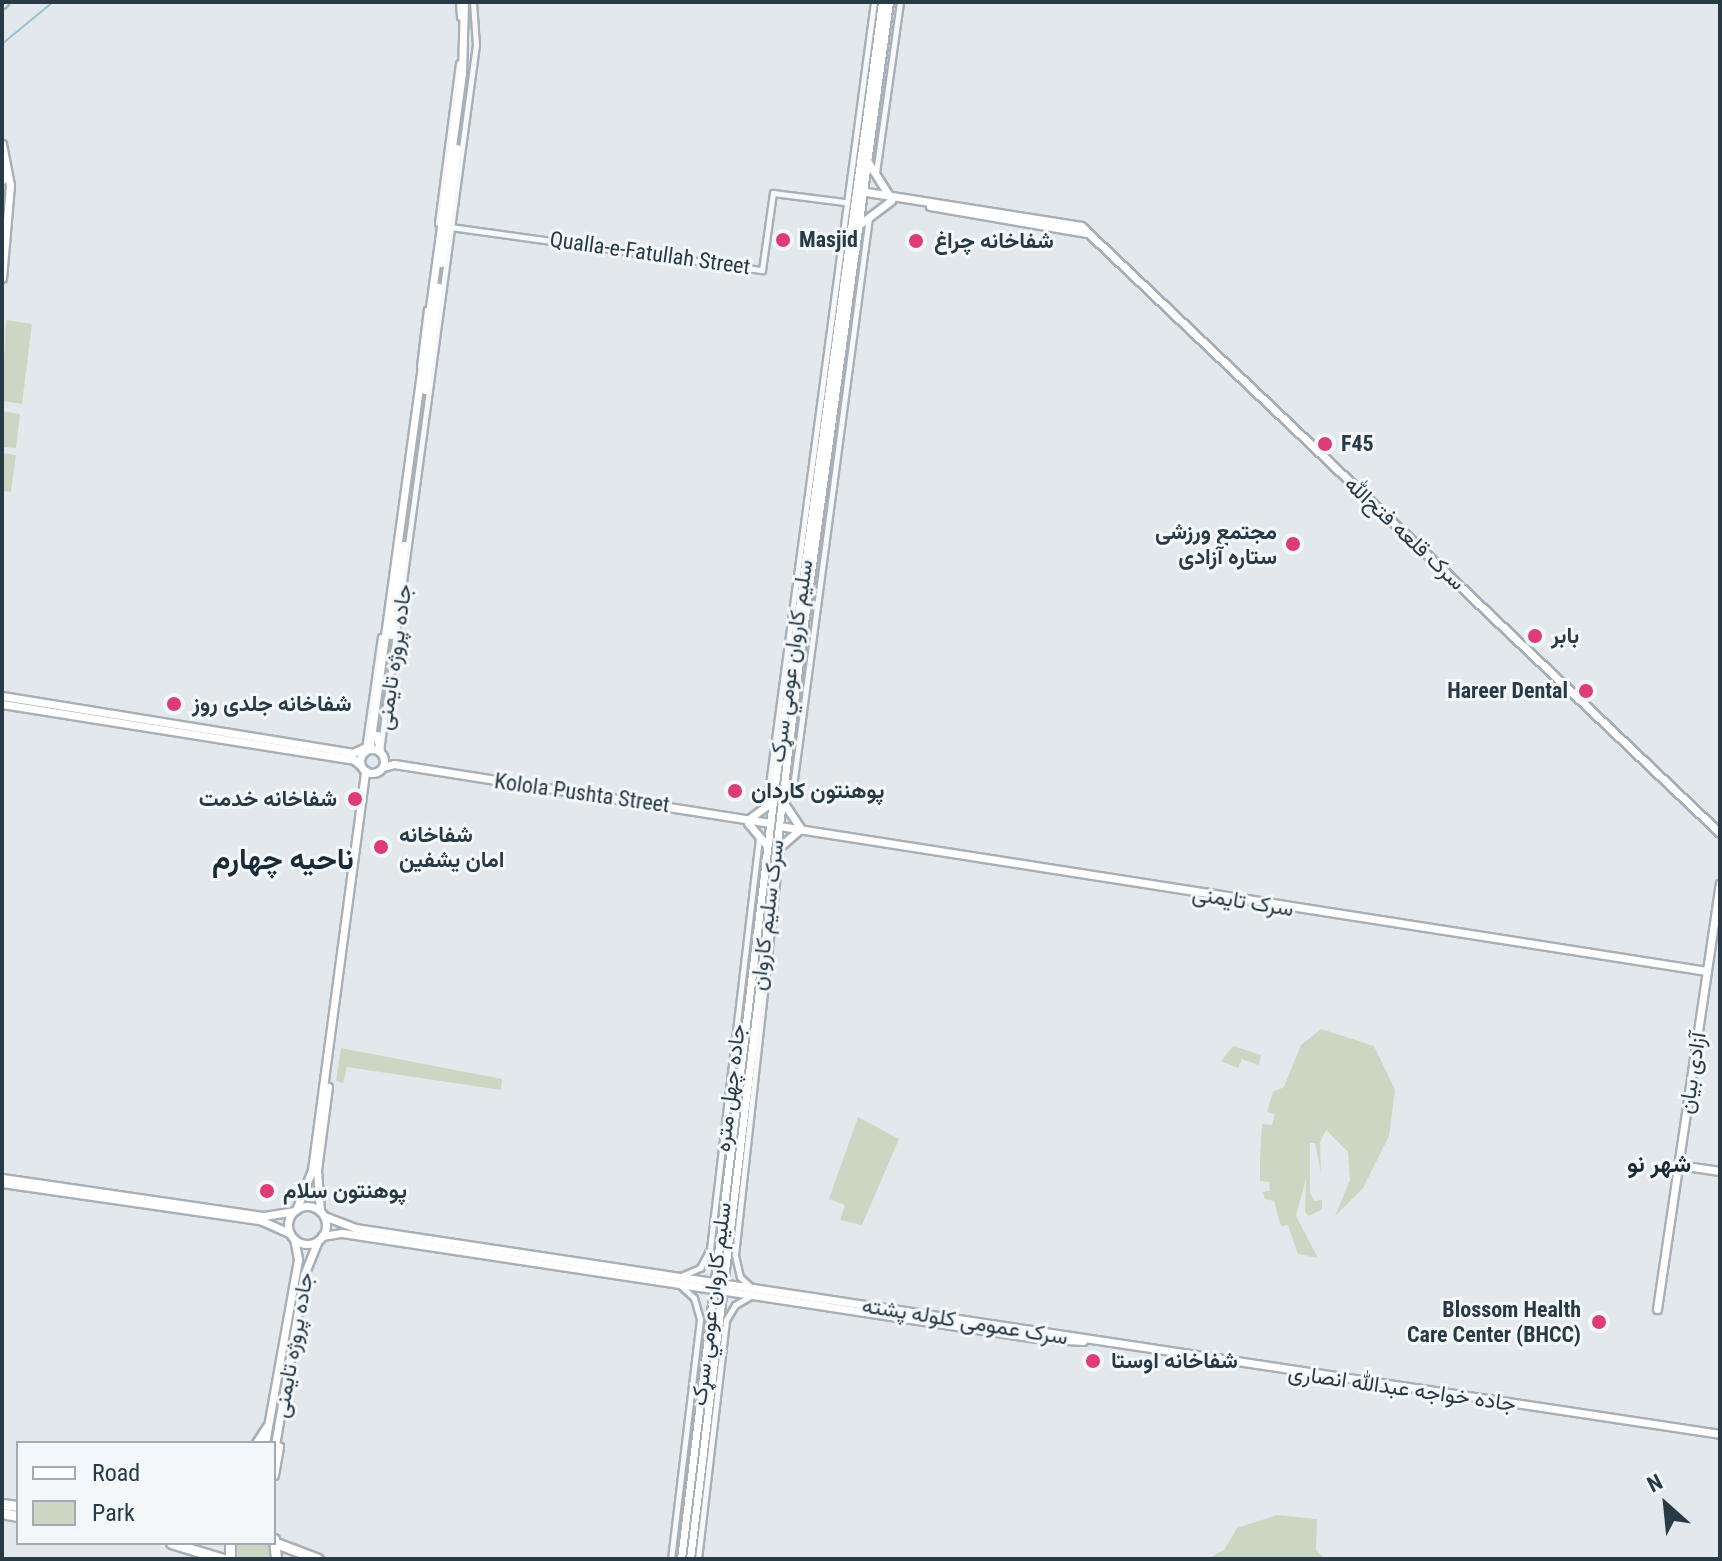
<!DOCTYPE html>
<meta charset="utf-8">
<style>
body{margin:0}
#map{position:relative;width:1722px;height:1561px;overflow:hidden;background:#e3e8ec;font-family:"Roboto Condensed",Vazirmatn,sans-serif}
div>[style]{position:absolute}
.green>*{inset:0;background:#ccd7c3}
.stream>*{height:2px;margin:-1px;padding:0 1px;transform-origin:1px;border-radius:1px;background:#9ac0d0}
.roads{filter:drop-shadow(2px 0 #a7b0b7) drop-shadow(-2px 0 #a7b0b7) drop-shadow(0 2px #a7b0b7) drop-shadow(0 -2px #a7b0b7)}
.minor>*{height:5px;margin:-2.5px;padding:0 2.5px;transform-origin:2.5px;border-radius:2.5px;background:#f6f8fa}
.major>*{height:7px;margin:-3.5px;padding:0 3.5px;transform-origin:3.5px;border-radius:3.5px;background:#fff}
.major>.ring{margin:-3.5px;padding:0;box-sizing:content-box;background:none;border:7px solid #fff;border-radius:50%}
.highway>*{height:9px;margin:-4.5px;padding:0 4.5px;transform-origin:4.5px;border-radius:4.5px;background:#fff}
.dots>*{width:22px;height:22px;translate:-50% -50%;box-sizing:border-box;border:4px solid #f3f7f9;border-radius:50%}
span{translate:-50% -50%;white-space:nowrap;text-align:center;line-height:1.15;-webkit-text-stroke:6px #f3f7f9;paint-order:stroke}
.poi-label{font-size:22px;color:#283a46;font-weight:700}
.left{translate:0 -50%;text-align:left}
.right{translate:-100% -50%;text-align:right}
.street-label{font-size:22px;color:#283a46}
.neighbourhood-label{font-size:24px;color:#1a2b37;font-weight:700}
.district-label{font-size:30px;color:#1a2b37;font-weight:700}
.frame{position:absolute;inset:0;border:4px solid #283a46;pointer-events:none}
.legend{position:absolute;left:16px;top:1441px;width:260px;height:104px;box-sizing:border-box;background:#f3f7f9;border:2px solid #a2abb1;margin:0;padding:10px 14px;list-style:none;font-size:24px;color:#283a46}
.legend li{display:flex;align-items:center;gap:16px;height:40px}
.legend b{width:40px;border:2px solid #a2abb1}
.north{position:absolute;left:1626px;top:1465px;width:80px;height:80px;-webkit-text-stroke:6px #f3f7f9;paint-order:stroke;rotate:333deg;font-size:22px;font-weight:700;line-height:32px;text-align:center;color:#283a46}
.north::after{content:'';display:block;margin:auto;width:28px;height:36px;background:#283a46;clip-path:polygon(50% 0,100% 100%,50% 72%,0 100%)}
</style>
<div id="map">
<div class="green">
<div style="clip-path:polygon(6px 320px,32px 324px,22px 404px,2px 401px)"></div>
<div style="clip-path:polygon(2px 411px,20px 414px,16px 448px,2px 447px)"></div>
<div style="clip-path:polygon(2px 453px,16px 455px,11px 492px,2px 491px)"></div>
<div style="clip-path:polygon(1321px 1029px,1374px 1046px,1395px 1090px,1389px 1136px,1363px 1188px,1335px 1216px,1350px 1180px,1348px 1152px,1326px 1130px,1320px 1142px,1321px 1172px,1315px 1143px,1310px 1143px,1310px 1193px,1314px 1201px,1322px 1200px,1322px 1209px,1309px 1216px,1305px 1212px,1306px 1179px,1296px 1216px,1318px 1258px,1298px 1254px,1288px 1225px,1281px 1226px,1274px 1201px,1265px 1199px,1263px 1192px,1270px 1191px,1269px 1182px,1260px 1181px,1260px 1158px,1262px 1124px,1272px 1125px,1275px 1114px,1267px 1112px,1273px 1092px,1284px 1087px,1301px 1045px)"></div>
<div style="clip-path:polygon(1233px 1046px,1261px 1055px,1259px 1065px,1242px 1059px,1238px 1068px,1221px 1061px)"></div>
<div style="clip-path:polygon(341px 1048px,502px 1079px,501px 1090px,347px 1067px,343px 1083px,336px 1081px)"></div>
<div style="clip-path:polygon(858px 1117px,899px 1139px,862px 1225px,840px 1220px,845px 1205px,829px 1199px)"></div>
<div style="clip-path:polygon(1277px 1515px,1317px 1519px,1316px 1550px,1325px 1559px,1207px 1559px,1224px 1550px,1237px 1528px)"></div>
<div style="clip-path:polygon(237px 1543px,269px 1543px,270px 1553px,268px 1559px,238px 1559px)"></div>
</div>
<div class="stream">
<div style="left:2px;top:44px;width:66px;rotate:-39.5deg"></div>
</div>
<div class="roads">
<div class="minor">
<div style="left:459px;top:2px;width:15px;rotate:86deg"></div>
<div style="left:876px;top:173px;width:173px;rotate:-82deg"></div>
<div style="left:438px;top:223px;width:161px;rotate:-82.5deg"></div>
<div style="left:451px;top:227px;width:314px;rotate:7.9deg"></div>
<div style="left:762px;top:270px;width:78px;rotate:-81.9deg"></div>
<div style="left:773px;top:193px;width:72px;rotate:7.2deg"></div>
<div style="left:420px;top:366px;width:57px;rotate:-83deg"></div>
<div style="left:365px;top:749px;width:113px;rotate:-81.9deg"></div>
<div style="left:380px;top:751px;width:712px;rotate:-82.26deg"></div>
<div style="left:476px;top:45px;width:43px;rotate:-94deg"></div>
<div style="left:792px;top:794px;width:582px;rotate:-82.4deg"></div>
<div style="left:766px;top:807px;width:812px;rotate:-82.36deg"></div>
<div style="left:681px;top:1276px;width:21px;rotate:-23deg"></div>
<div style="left:700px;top:1268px;width:21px;rotate:-62deg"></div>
<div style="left:710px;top:1249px;width:416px;rotate:-83.2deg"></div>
<div style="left:751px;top:1287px;width:15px;rotate:-138deg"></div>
<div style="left:740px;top:1277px;width:23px;rotate:-103deg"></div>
<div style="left:735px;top:1255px;width:408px;rotate:-83.7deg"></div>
<div style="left:671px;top:1559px;width:242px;rotate:-83.1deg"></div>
<div style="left:700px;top:1319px;width:22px;rotate:-106deg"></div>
<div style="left:694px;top:1298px;width:18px;rotate:-137deg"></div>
<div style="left:698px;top:1559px;width:241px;rotate:-83.3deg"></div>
<div style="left:726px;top:1320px;width:17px;rotate:-59deg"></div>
<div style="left:735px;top:1305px;width:16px;rotate:-30deg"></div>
</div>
<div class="major">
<div style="left:2px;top:4px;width:3px;rotate:-45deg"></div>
<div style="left:2px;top:144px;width:42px;rotate:79deg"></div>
<div style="left:10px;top:185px;width:93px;rotate:94.9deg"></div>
<div style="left:868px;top:162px;width:39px;rotate:58deg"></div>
<div style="left:2px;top:171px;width:9px;rotate:90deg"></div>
<div style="left:860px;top:191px;width:224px;rotate:9deg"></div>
<div style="left:1081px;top:226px;width:881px;rotate:43.53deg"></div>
<div style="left:930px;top:206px;width:159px;rotate:9.8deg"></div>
<div style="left:860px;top:224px;width:39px;rotate:-37deg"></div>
<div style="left:441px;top:263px;width:116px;rotate:-82.1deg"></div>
<div style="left:425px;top:390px;width:104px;rotate:-82.8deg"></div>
<div style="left:391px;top:635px;width:91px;rotate:-81.8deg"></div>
<div style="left:2px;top:696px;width:356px;rotate:9.2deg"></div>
<div style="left:353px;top:753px;width:19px;rotate:-25deg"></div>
<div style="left:370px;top:745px;width:678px;rotate:-82.2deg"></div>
<div style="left:462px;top:73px;width:71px;rotate:-88.4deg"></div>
<div style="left:2px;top:704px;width:356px;rotate:9deg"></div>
<div style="left:354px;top:760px;width:8px;rotate:40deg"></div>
<div style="left:377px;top:735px;width:17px;rotate:80deg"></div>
<div class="ring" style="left:360px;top:749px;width:17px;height:17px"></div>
<div style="left:383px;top:767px;width:11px;rotate:-15deg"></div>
<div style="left:394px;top:764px;width:381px;rotate:8.9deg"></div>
<div style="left:783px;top:802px;width:30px;rotate:56deg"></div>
<div style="left:749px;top:819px;width:30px;rotate:-37deg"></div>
<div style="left:748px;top:823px;width:30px;rotate:50deg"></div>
<div style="left:779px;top:826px;width:939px;rotate:8.88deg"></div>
<div style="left:776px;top:850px;width:32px;rotate:-41deg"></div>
<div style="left:1679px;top:1165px;width:41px;rotate:8.3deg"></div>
<div style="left:2px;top:1178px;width:265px;rotate:8.3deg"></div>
<div style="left:264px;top:1216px;width:30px;rotate:-9deg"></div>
<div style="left:2px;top:1183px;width:261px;rotate:8.2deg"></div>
<div style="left:260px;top:1220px;width:32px;rotate:24deg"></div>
<div class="ring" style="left:288px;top:1206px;width:31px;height:31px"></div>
<div style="left:296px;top:1210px;width:43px;rotate:-68.2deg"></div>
<div style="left:312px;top:1170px;width:403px;rotate:-82.4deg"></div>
<div style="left:320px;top:1211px;width:41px;rotate:-94.2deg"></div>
<div style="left:317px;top:1170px;width:84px;rotate:-82.5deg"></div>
<div style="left:324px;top:1216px;width:33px;rotate:21deg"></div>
<div style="left:355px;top:1228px;width:1380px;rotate:8.58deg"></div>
<div style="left:322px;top:1236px;width:20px;rotate:-9deg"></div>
<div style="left:342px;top:1233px;width:702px;rotate:8.6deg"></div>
<div style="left:1036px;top:1338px;width:47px;rotate:3.7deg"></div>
<div style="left:1657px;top:1309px;width:430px;rotate:-81.6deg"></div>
<div style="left:256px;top:1443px;width:20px;rotate:-57deg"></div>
<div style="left:265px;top:1443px;width:187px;rotate:-79.8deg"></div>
<div style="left:298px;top:1259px;width:20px;rotate:-101deg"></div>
<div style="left:274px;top:1451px;width:179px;rotate:-80.3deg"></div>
<div style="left:304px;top:1275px;width:37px;rotate:-68deg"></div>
<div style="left:274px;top:1475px;width:29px;rotate:-80deg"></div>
<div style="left:681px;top:1559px;width:789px;rotate:-83.08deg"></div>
<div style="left:776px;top:776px;width:781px;rotate:-82.2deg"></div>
<div style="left:690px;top:1559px;width:921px;rotate:-83.08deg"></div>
<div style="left:801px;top:645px;width:649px;rotate:-82.21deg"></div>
</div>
<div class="highway">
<div style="left:2px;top:1504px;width:16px;rotate:7deg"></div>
<div style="left:2px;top:1513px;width:16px;rotate:11deg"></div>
<div style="left:274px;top:1539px;width:20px;rotate:84deg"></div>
<div style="left:171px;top:1543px;width:54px;rotate:17.1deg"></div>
<div style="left:230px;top:1543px;width:16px;rotate:90deg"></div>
<div style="left:276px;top:1543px;width:45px;rotate:20.9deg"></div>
</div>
</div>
<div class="dots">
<div style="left:783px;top:240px;background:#dd3c78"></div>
<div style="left:916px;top:241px;background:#dd3c78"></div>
<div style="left:1325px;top:444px;background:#dd3c78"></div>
<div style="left:1293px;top:544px;background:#dd3c78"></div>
<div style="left:1535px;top:636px;background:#dd3c78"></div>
<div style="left:1586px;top:691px;background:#dd3c78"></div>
<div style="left:174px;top:704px;background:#dd3c78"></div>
<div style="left:735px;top:791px;background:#dd3c78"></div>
<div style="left:355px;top:799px;background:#dd3c78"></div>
<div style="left:381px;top:847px;background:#dd3c78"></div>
<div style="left:267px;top:1191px;background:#dd3c78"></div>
<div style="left:1599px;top:1322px;background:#dd3c78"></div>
<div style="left:1093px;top:1361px;background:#dd3c78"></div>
</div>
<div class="poi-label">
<span class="left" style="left:799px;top:240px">Masjid</span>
<span class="left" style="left:934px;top:241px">شفاخانه چراغ</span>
<span class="left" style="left:1341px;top:444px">F45</span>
<span class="right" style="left:1277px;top:544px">مجتمع ورزشی<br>ستاره آزادی</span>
<span class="left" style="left:1551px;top:636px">بابر</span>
<span class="right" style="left:1568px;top:691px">Hareer Dental</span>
<span class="left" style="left:192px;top:704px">شفاخانه جلدی روز</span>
<span class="left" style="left:751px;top:791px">پوهنتون کاردان</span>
<span class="right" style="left:337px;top:799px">شفاخانه خدمت</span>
<span class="left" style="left:399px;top:847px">شفاخانه<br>امان یشفین</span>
<span class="left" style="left:283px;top:1191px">پوهنتون سلام</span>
<span class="right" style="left:1581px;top:1322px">Blossom Health<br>Care Center (BHCC)</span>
<span class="left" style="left:1111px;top:1361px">شفاخانه اوستا</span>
</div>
<div class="street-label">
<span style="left:650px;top:253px;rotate:8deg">Qualla-e-Fatullah Street</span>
<span style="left:1405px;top:533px;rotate:43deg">سرک قلعه فتح‌الله</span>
<span style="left:394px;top:657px;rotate:-82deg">جاده پروژه تایمنی</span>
<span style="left:791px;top:661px;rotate:-82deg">سلیم کاروان عومي سړک</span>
<span style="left:582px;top:793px;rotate:8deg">Kolola Pushta Street</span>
<span style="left:1243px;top:901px;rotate:9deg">سرک تایمنی</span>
<span style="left:767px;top:915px;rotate:-83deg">سرک سلیم کاروان</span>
<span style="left:1692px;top:1073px;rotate:-81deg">آزادی بیان</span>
<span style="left:730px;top:1088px;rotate:-83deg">جاده چهل متره</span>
<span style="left:711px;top:1304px;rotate:-83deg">سلیم کاروان عومي سړک</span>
<span style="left:965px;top:1321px;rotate:9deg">سرک عمومی کلوله پشته</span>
<span style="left:293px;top:1345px;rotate:-80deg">جاده پروژه تایمنی</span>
<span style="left:1402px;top:1388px;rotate:8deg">جاده خواجه عبدالله انصاری</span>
</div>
<div class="neighbourhood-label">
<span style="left:1659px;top:1165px">شهر نو</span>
</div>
<div class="district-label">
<span style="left:283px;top:859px">ناحیه چهارم</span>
</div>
<div class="frame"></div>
<ul class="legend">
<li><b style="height:10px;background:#fff"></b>Road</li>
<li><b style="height:22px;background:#ccd7c3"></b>Park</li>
</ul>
<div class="north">N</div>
</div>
